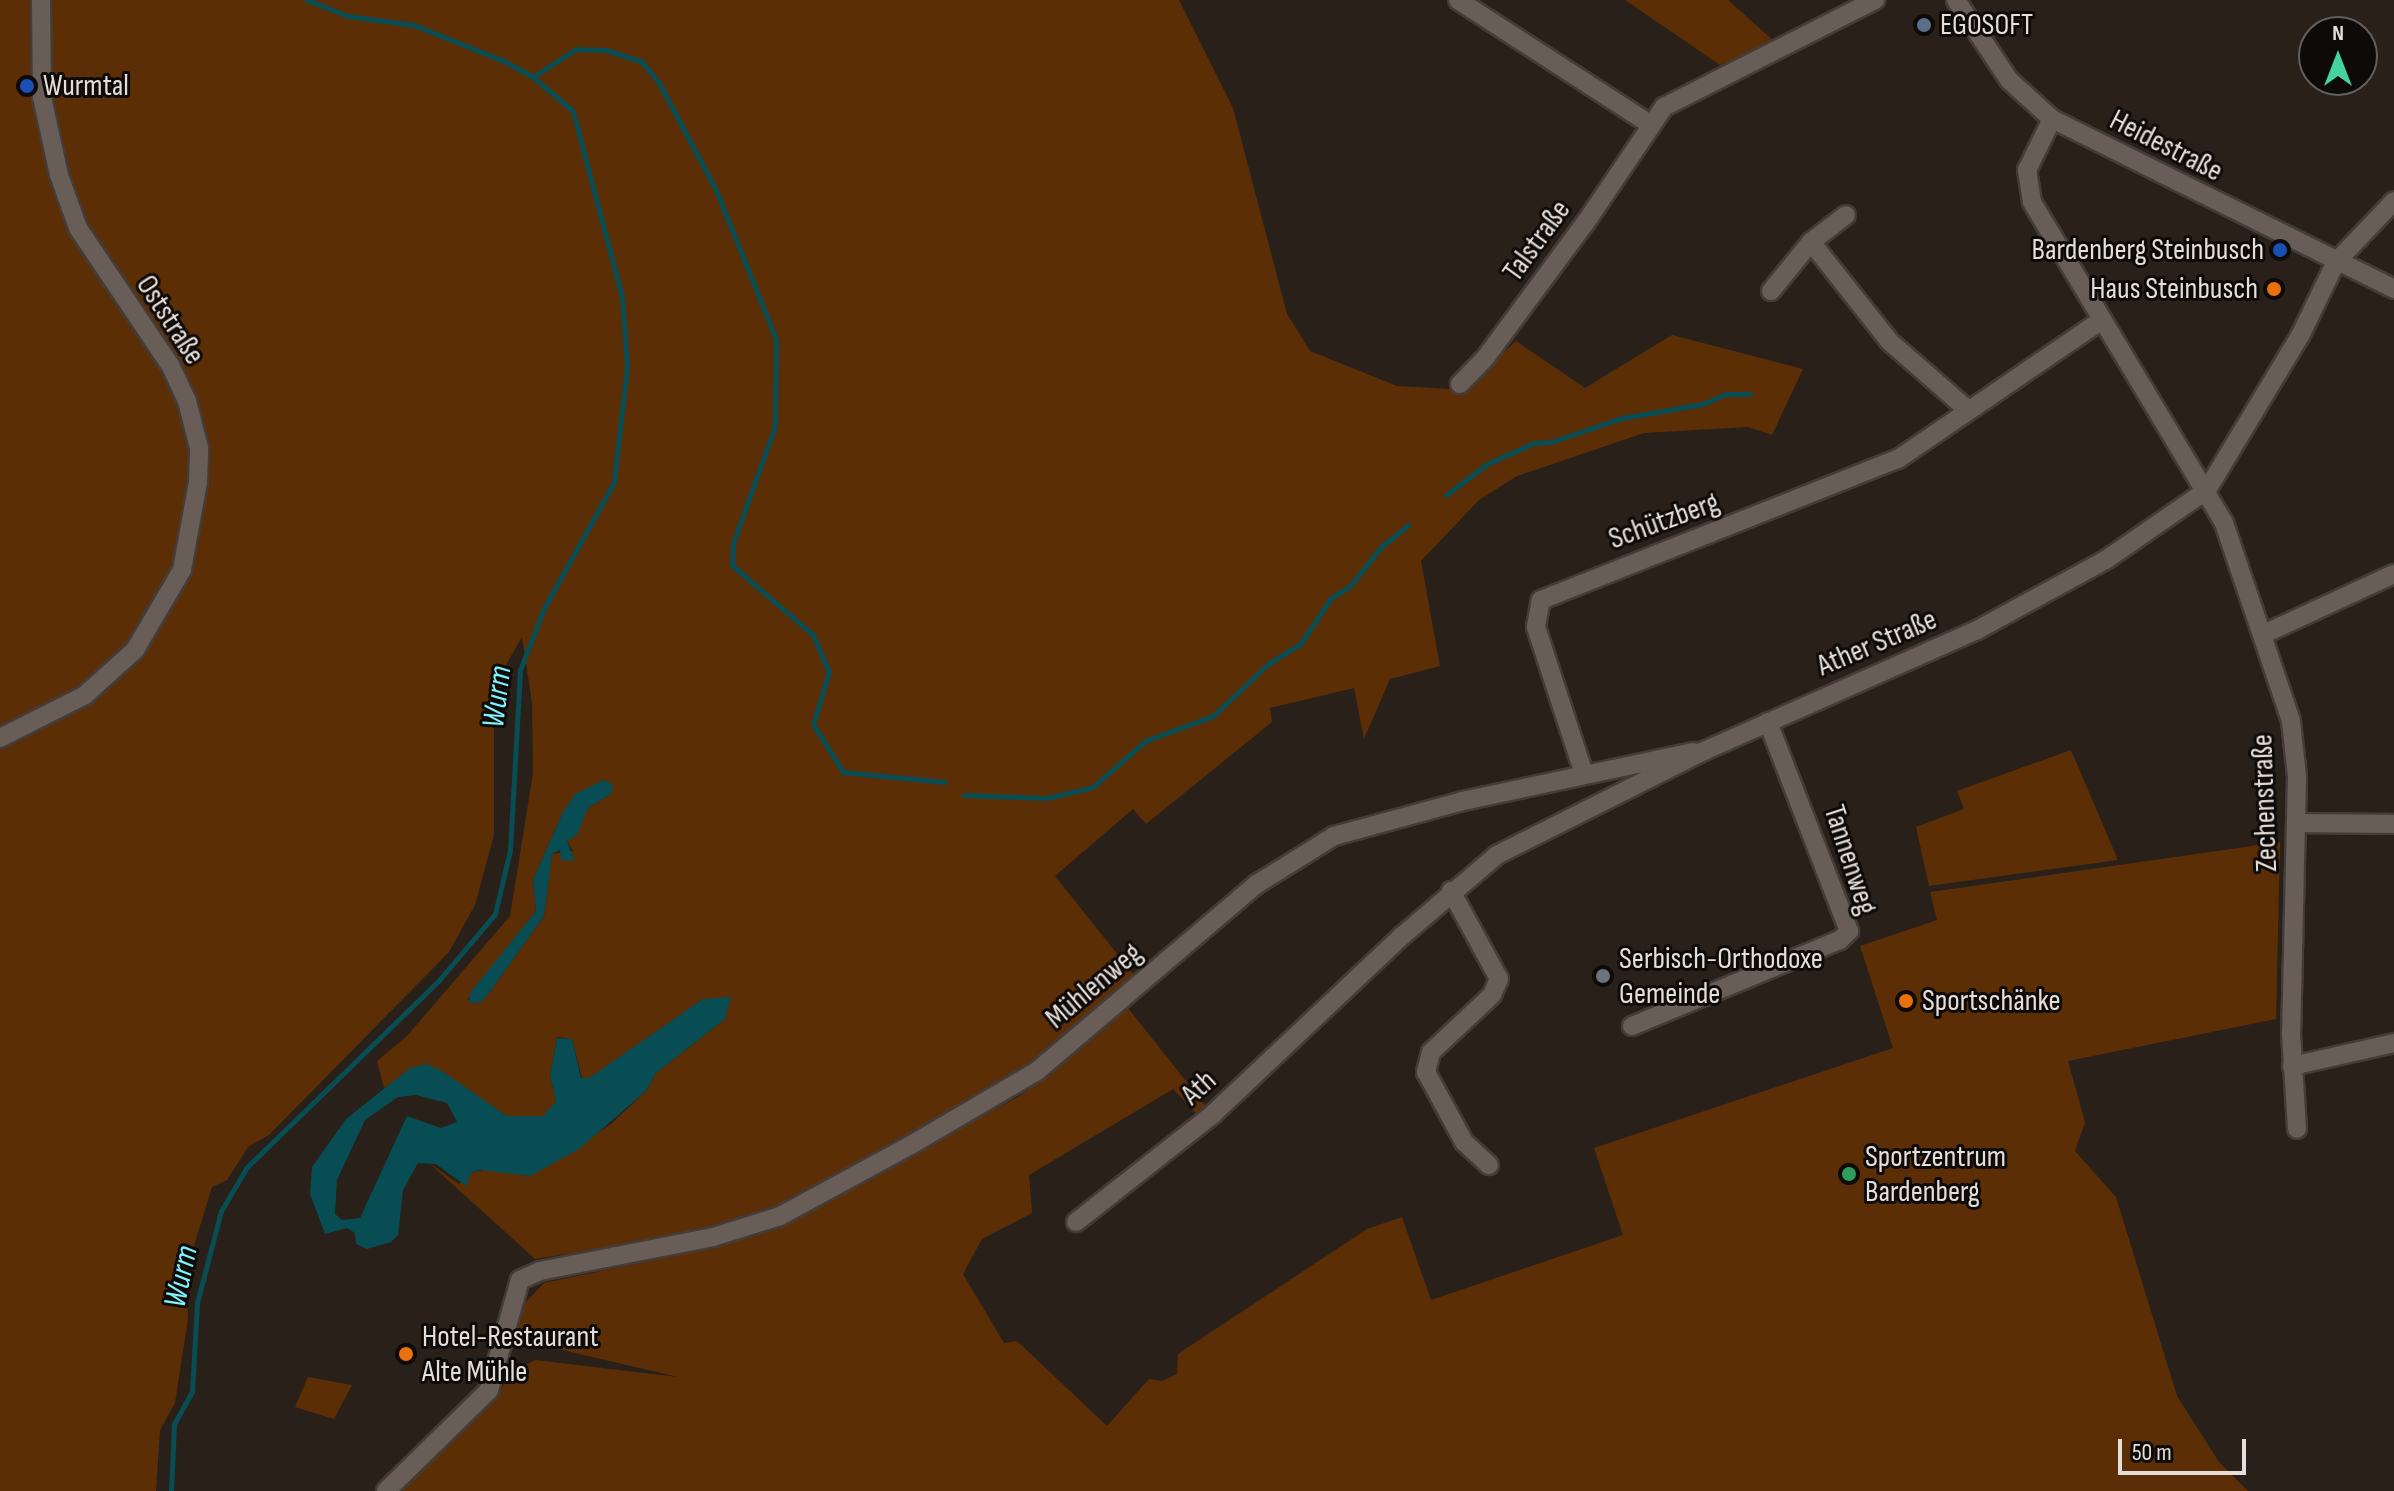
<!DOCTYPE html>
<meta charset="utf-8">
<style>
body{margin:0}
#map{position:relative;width:2394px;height:1491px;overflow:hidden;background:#29201a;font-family:"Sofia Sans Condensed",sans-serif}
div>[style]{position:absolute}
.green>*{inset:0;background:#5b2e06}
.water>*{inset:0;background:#074d53}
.stream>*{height:5px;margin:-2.5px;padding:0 2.5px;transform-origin:2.5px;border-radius:2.5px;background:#074d53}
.roads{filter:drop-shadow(2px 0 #443c38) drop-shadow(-2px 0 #443c38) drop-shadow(0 2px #443c38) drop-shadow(0 -2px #443c38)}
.minor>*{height:18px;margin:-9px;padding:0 9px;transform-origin:9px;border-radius:9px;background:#685e57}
.dots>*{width:22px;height:22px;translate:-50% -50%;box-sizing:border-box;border:4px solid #0e0a08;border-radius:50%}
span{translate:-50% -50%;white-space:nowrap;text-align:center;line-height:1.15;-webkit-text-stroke:6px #0e0a08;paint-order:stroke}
.poi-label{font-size:30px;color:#e5dfdb}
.left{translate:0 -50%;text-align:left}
.right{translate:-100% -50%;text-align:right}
.street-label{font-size:30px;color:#e5dfdb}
.water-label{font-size:32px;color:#7df3ff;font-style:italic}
.north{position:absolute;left:2298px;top:16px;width:80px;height:80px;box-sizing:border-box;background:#0e0a08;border:2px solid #645f5c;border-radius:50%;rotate:0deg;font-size:22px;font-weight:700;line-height:32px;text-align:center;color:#e5dfdb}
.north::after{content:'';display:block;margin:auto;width:28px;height:36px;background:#43d4a0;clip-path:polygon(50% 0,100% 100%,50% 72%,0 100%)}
.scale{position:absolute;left:2118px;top:1439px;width:128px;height:36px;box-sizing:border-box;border:4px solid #e5dfdb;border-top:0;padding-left:10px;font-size:24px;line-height:28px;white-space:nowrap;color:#e5dfdb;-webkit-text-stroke:6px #0e0a08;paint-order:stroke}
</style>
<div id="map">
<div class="green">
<div style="clip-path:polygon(evenodd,0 0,1179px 0,1233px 108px,1287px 314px,1310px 351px,1397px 386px,1451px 389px,1458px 394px,1516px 341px,1585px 388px,1672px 335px,1803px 369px,1772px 435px,1748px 427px,1644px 433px,1517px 476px,1479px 500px,1421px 561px,1440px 666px,1390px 679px,1364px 739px,1354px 688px,1270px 708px,1272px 722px,1146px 824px,1133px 809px,1055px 876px,1134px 975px,1031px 1067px,770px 1210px,674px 1237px,535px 1259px,429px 1163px,459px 1184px,471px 1173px,491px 1168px,530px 1176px,611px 1124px,646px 1091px,656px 1073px,725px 1019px,703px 999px,589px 1079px,582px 1078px,572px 1039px,557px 1037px,550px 1076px,556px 1101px,544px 1116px,507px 1116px,427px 1064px,384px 1088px,377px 1061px,407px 1036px,510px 916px,533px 773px,532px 703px,522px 637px,507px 663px,494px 718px,494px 835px,475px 905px,449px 952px,269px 1135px,248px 1147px,227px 1180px,212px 1187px,186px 1272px,188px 1319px,175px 1403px,160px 1430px,156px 1491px,0 1491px,0 0,604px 780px,612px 785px,611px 794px,588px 808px,579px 822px,567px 841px,573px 851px,552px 854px,544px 916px,489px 993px,467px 1000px,536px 911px,533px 880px,563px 812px,604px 780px)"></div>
<div style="clip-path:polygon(1625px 0,1728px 0,1775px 42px,1720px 65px)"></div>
<div style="clip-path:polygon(2071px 750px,2118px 860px,1929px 886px,1916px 827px,1964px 809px,1957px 791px)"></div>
<div style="clip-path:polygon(2280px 842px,2276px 1019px,2068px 1061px,2085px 1122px,2075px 1151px,2116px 1197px,2177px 1396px,2219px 1462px,2248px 1491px,395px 1491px,495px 1399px,511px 1373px,535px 1360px,678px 1377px,515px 1339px,524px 1304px,544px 1283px,687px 1253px,804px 1213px,1021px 1095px,1128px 1008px,1205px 1105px,1196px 1113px,1173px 1089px,1029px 1175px,1032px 1213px,982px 1239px,963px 1274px,1004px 1343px,1017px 1341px,1107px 1426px,1149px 1379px,1162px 1381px,1177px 1374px,1178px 1354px,1367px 1229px,1402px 1217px,1431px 1300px,1623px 1235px,1594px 1148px,1893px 1048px,1860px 946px,1937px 920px,1930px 892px)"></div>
<div style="clip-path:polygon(308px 1377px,352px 1385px,334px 1419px,295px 1407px)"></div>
</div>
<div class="water">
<div style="clip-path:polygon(604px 780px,613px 785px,611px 794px,588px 808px,577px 835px,567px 841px,575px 861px,561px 860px,560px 850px,552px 854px,544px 916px,489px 993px,481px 1002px,469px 1003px,470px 993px,536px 911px,533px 880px,563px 812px,575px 794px)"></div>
<div style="clip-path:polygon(evenodd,731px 997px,725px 1019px,656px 1073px,646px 1091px,579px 1149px,530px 1176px,480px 1170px,471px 1173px,466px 1186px,436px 1164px,418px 1163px,403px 1190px,398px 1235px,391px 1242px,367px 1249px,356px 1244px,355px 1233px,347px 1228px,325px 1234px,310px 1194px,312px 1167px,346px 1119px,410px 1068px,427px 1064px,442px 1071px,507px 1116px,543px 1116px,556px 1101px,550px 1076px,557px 1038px,572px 1039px,581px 1078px,589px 1078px,703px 999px,731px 997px,416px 1095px,447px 1103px,457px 1122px,441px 1128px,407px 1116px,360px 1218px,342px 1220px,335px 1214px,337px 1180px,365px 1120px,398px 1097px,416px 1095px)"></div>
</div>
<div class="stream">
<div style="left:533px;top:77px;width:51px;rotate:-33.1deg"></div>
<div style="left:576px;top:49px;width:30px;rotate:2deg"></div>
<div style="left:606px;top:50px;width:38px;rotate:18deg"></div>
<div style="left:642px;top:62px;width:27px;rotate:51deg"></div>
<div style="left:659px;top:83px;width:121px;rotate:62deg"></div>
<div style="left:716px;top:190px;width:161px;rotate:68.1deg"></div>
<div style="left:776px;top:339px;width:87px;rotate:90.7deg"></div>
<div style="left:775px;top:426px;width:124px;rotate:109.7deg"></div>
<div style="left:733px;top:543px;width:22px;rotate:93deg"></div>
<div style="left:732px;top:565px;width:107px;rotate:40.8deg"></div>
<div style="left:813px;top:635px;width:40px;rotate:66.6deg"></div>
<div style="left:829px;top:672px;width:54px;rotate:107.1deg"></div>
<div style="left:813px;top:724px;width:57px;rotate:58deg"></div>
<div style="left:843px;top:772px;width:102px;rotate:5.6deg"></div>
<div style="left:1446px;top:495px;width:51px;rotate:-37.1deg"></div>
<div style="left:1487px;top:464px;width:51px;rotate:-24.1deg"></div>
<div style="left:1534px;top:443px;width:17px;rotate:-3deg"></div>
<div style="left:1551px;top:442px;width:75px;rotate:-18.7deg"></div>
<div style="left:1622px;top:418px;width:82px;rotate:-9.8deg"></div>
<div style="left:1703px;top:404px;width:24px;rotate:-24deg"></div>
<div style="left:1725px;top:394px;width:25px"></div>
<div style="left:964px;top:795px;width:83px;rotate:2.1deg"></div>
<div style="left:1047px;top:798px;width:47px;rotate:-13.4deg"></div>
<div style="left:1093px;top:787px;width:69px;rotate:-41.5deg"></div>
<div style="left:1145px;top:741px;width:72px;rotate:-20.2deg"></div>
<div style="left:1213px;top:716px;width:76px;rotate:-43.4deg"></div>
<div style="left:1268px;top:664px;width:39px;rotate:-32deg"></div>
<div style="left:1301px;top:643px;width:54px;rotate:-56.3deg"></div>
<div style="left:1331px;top:598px;width:22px;rotate:-32deg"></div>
<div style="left:1350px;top:586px;width:50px;rotate:-51.5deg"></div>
<div style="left:1381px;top:547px;width:35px;rotate:-39deg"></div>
<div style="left:171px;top:1491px;width:67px;rotate:-87.4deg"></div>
<div style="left:174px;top:1424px;width:38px;rotate:-61deg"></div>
<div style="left:192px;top:1391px;width:88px;rotate:-86.7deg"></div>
<div style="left:197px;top:1303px;width:95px;rotate:-75.4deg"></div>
<div style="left:221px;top:1211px;width:51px;rotate:-59.4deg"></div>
<div style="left:247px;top:1167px;width:269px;rotate:-44.2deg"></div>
<div style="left:440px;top:979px;width:85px;rotate:-49.8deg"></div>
<div style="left:495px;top:914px;width:66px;rotate:-76.8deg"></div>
<div style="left:510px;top:850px;width:180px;rotate:-86.8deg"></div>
<div style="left:520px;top:670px;width:66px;rotate:-68.8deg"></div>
<div style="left:544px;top:608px;width:144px;rotate:-60.9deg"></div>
<div style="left:614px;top:482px;width:116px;rotate:-83.6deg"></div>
<div style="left:627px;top:367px;width:70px;rotate:-94.1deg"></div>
<div style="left:622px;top:297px;width:192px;rotate:-104.8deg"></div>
<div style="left:573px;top:111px;width:52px;rotate:-139.6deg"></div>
<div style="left:533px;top:77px;width:33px;rotate:-151deg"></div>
<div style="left:504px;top:61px;width:97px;rotate:-158.2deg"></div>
<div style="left:414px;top:25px;width:67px;rotate:-172.2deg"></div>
<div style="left:348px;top:16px;width:44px;rotate:-158.7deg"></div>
</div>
<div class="roads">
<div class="minor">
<div style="left:1458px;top:0;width:226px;rotate:32.9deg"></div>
<div style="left:1956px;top:0;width:96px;rotate:56.5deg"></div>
<div style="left:2009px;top:80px;width:58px;rotate:42.2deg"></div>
<div style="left:2052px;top:119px;width:382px;rotate:26.4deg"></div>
<div style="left:2052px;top:119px;width:57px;rotate:116.1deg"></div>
<div style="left:2027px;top:170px;width:32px;rotate:81deg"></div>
<div style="left:2032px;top:202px;width:374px;rotate:59.1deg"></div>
<div style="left:2224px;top:523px;width:209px;rotate:71.3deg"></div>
<div style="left:2291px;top:721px;width:55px;rotate:83.8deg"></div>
<div style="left:2297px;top:776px;width:257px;rotate:91.3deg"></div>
<div style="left:2291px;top:1033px;width:96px;rotate:86.4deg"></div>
<div style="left:1811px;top:242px;width:127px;rotate:51.7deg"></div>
<div style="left:1890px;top:342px;width:103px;rotate:41.1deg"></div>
<div style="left:1771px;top:291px;width:63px;rotate:-50.8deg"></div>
<div style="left:1811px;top:242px;width:44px;rotate:-37.6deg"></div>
<div style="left:1460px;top:384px;width:37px;rotate:-46deg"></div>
<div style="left:1486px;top:357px;width:168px;rotate:-53.5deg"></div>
<div style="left:1586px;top:222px;width:139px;rotate:-55.9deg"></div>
<div style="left:1664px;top:107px;width:237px;rotate:-26.9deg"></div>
<div style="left:2264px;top:634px;width:143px;rotate:-24.8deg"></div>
<div style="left:0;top:738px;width:95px;rotate:-26.8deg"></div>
<div style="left:85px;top:695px;width:67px;rotate:-42deg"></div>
<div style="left:135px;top:650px;width:93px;rotate:-59.6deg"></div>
<div style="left:182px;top:570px;width:89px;rotate:-79.7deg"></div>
<div style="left:198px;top:482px;width:34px;rotate:-88deg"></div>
<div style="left:199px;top:448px;width:49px;rotate:-104.3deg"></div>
<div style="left:187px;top:401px;width:40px;rotate:-115deg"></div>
<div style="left:170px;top:365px;width:165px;rotate:-123.9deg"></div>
<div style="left:78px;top:228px;width:56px;rotate:-109.7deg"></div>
<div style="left:59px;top:175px;width:80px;rotate:-102.3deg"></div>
<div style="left:42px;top:97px;width:97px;rotate:-90.6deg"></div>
<div style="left:1584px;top:774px;width:155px;rotate:-108.1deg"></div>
<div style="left:1536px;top:627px;width:27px;rotate:-80deg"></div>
<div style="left:1541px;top:600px;width:384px;rotate:-21.6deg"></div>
<div style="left:1898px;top:459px;width:247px;rotate:-34.3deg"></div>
<div style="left:2297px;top:823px;width:97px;rotate:0.6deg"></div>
<div style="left:1451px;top:891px;width:100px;rotate:61.4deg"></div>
<div style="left:1499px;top:979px;width:17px;rotate:114deg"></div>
<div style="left:1492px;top:995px;width:83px;rotate:136.9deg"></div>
<div style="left:1431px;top:1052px;width:21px;rotate:104deg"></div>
<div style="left:1426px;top:1072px;width:80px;rotate:61.5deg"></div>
<div style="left:1464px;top:1142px;width:34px;rotate:43deg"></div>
<div style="left:1632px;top:1026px;width:225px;rotate:-22.5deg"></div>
<div style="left:1840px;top:940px;width:13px;rotate:-45deg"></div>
<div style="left:1849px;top:931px;width:224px;rotate:-111.2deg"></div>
<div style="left:2292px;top:1066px;width:105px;rotate:-12.7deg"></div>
<div style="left:1076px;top:1222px;width:174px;rotate:-38.2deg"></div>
<div style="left:1213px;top:1114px;width:260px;rotate:-43.3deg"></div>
<div style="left:1402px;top:936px;width:125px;rotate:-40.5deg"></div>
<div style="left:1497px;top:855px;width:232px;rotate:-26.7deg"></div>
<div style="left:1704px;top:751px;width:299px;rotate:-23.9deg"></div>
<div style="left:1977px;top:630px;width:148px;rotate:-28.6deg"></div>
<div style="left:2107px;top:559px;width:121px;rotate:-34.6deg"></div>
<div style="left:2207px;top:490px;width:180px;rotate:-58.9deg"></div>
<div style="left:2300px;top:336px;width:82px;rotate:-64.1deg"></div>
<div style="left:2336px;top:262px;width:84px;rotate:-46.4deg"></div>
<div style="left:386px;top:1491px;width:144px;rotate:-44.4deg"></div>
<div style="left:489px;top:1390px;width:114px;rotate:-74.3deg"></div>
<div style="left:520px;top:1280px;width:22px;rotate:-24deg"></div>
<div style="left:540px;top:1271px;width:176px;rotate:-11.1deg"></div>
<div style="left:713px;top:1237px;width:70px;rotate:-17.4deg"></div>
<div style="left:780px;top:1216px;width:149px;rotate:-28.5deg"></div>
<div style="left:911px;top:1145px;width:146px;rotate:-30.4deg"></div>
<div style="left:1037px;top:1071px;width:289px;rotate:-40.4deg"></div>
<div style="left:1257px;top:884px;width:91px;rotate:-31.9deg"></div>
<div style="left:1334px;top:836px;width:134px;rotate:-15.2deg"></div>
<div style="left:1463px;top:801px;width:236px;rotate:-12deg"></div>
</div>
</div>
<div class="dots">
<div style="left:1924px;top:25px;background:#5c6f8a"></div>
<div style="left:27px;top:86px;background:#1a4fb4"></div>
<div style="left:2280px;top:250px;background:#1a4fb4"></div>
<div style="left:2274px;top:289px;background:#e8710a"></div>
<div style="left:1603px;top:976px;background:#6b7280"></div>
<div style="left:1906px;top:1001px;background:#e8710a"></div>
<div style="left:1849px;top:1174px;background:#2e9e5b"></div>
<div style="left:406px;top:1354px;background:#e8710a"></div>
</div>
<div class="poi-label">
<span class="left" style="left:1940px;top:25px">EGOSOFT</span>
<span class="left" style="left:43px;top:86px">Wurmtal</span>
<span class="right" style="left:2264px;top:250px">Bardenberg Steinbusch</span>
<span class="right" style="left:2258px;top:289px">Haus Steinbusch</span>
<span class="left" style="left:1619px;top:976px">Serbisch-Orthodoxe<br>Gemeinde</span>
<span class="left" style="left:1922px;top:1001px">Sportschänke</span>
<span class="left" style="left:1865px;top:1174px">Sportzentrum<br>Bardenberg</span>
<span class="left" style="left:422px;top:1354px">Hotel-Restaurant<br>Alte Mühle</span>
</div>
<div class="street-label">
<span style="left:2166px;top:146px;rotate:27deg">Heidestraße</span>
<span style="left:1537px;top:241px;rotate:-54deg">Talstraße</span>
<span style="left:170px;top:320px;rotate:57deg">Oststraße</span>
<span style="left:1664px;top:521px;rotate:-20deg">Schützberg</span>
<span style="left:1877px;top:643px;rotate:-23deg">Ather Straße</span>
<span style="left:2265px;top:803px;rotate:-92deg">Zechenstraße</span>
<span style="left:1850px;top:860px;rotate:72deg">Tannenweg</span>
<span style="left:1094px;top:986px;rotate:-40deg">Mühlenweg</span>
<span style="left:1199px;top:1088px;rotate:-42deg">Ath</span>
</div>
<div class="water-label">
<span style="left:498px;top:697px;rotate:-83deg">Wurm</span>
<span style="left:182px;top:1277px;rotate:-78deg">Wurm</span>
</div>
<div class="north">N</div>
<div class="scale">50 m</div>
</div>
